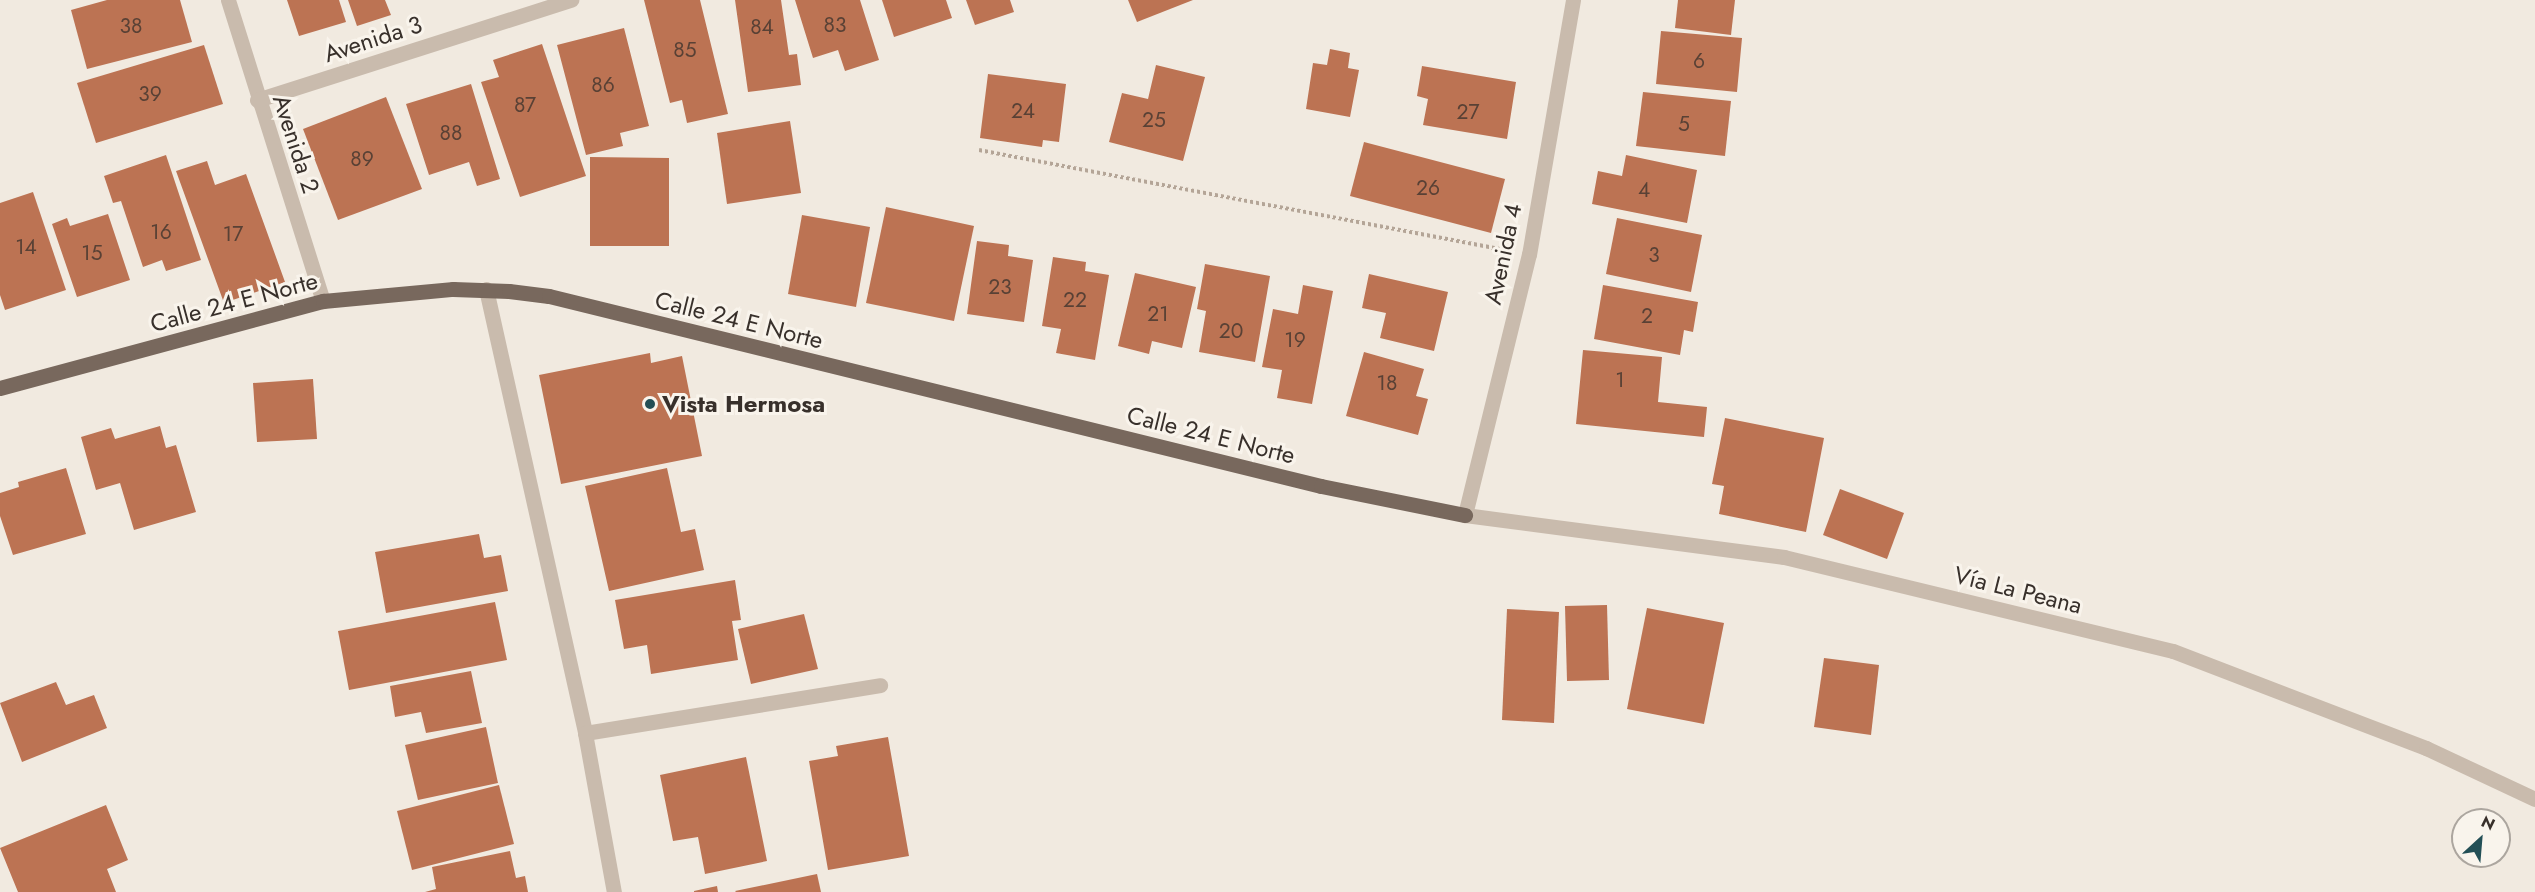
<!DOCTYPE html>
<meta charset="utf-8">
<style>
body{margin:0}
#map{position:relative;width:2535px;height:892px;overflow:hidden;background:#f1eae0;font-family:Jost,sans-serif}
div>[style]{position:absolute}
.building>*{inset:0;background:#bc7353}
.path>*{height:4px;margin-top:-2px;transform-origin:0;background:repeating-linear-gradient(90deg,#b4a597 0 3px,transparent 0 6px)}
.minor>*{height:15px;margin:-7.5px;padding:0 7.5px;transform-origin:7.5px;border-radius:7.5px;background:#c9bbad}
.major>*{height:15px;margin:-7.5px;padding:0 7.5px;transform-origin:7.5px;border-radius:7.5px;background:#78685d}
.dots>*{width:16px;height:16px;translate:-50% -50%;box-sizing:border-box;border:3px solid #f9f4ec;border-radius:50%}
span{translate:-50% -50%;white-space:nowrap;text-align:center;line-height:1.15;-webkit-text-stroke:6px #f9f4ec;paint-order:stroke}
.number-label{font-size:21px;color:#594135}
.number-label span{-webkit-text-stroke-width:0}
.street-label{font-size:24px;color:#38302b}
.poi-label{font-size:24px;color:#38302b;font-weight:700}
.left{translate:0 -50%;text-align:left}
.north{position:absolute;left:2451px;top:808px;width:60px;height:60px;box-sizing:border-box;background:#f9f4ec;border:2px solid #aca69f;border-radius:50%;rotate:26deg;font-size:16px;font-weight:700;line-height:24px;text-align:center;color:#38302b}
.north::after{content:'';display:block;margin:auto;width:21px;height:27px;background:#234f56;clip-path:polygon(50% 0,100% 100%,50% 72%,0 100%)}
</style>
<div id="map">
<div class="building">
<div style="clip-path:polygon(107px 0,180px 0,192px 42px,87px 69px,71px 10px)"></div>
<div style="clip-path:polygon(287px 0,339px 0,346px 22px,299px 36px)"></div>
<div style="clip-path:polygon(348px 0,385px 0,391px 15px,357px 26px)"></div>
<div style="clip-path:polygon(644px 0,700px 0,728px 114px,687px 123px,682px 100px,670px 103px)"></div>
<div style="clip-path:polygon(735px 0,781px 0,789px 55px,797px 54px,801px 85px,748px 92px)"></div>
<div style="clip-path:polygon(795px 0,860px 0,879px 60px,845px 71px,838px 50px,813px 58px)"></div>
<div style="clip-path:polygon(882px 0,946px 0,952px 18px,894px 37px)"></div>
<div style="clip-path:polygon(966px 0,1010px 0,1014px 12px,975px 25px)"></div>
<div style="clip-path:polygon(1128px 0,1193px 0,1137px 22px)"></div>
<div style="clip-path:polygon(1678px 0,1735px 0,1731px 35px,1675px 28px)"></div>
<div style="clip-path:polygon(624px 28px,649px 126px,620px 133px,623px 146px,586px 155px,557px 45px)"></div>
<div style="clip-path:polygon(1661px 31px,1742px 38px,1737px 92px,1656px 84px)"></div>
<div style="clip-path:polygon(542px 44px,586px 176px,520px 197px,481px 82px,499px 77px,493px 60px)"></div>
<div style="clip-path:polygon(204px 45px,223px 104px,96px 143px,77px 83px)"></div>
<div style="clip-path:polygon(1330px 49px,1350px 53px,1348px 68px,1359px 70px,1350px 117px,1306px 109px,1313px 63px,1327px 65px)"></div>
<div style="clip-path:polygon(1156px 65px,1205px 77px,1183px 161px,1109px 142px,1122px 93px,1148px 99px)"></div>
<div style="clip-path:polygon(1422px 66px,1516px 82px,1507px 139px,1423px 125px,1428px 99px,1417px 96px)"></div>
<div style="clip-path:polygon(988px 74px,1066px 84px,1059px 142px,1043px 140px,1042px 147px,980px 138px)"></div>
<div style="clip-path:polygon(471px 84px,500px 179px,477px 186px,469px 162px,429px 175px,406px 104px)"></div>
<div style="clip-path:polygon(1643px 92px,1731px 101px,1725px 156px,1636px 146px)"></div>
<div style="clip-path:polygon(386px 97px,422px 189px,338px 220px,303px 129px)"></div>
<div style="clip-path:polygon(790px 121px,801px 193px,727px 204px,717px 133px)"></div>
<div style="clip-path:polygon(1364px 142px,1505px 179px,1491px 233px,1350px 196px)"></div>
<div style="clip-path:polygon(166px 155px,201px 260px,166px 271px,162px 260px,143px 267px,121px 201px,113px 203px,104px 176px)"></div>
<div style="clip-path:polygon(1626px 155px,1697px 170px,1687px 223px,1592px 204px,1598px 171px,1622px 176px)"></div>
<div style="clip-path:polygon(590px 157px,669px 158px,669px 246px,590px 246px)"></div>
<div style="clip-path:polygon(207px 161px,215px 185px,246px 174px,285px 282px,224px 303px,176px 171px)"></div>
<div style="clip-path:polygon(33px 192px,66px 290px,5px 310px,0 295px,0 203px)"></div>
<div style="clip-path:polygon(886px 207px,974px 226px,954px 321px,866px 303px)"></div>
<div style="clip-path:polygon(108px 214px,130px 280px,77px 297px,52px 224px,67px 218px,70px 226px)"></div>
<div style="clip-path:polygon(802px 215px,870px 227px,856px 307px,788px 294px)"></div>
<div style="clip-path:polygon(1617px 218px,1702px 235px,1691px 292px,1606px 274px)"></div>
<div style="clip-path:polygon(977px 241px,1009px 245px,1008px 256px,1033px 260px,1024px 322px,967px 314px)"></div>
<div style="clip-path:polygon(1053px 257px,1086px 262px,1085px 271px,1109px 275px,1095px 360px,1056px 353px,1061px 329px,1042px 326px)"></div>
<div style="clip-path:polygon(1205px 264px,1270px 276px,1255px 362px,1199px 352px,1206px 311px,1197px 309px)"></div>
<div style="clip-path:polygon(1135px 273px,1196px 287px,1182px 348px,1152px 341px,1149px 354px,1118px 346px)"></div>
<div style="clip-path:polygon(1369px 274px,1448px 292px,1434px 351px,1380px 338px,1386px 313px,1362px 308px)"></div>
<div style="clip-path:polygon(1303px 285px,1333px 291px,1312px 404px,1277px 398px,1282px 370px,1262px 367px,1273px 309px,1298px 314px)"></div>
<div style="clip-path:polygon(1603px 285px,1698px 302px,1693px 332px,1684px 330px,1680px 355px,1594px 339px)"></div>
<div style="clip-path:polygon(1583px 350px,1662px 357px,1658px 402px,1707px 407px,1704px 437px,1576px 424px)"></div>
<div style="clip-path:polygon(1364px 352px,1424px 369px,1416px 396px,1428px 399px,1418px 435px,1346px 416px)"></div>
<div style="clip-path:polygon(650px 353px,651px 363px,682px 356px,702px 456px,561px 484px,539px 375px)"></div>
<div style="clip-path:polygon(313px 379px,317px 439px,257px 442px,253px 383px)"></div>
<div style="clip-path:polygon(1725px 418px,1824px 438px,1806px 532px,1719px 514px,1724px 486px,1712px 484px)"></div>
<div style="clip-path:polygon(160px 426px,166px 448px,176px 445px,196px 512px,134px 530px,120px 483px,96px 490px,81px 437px,111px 428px,115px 439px)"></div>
<div style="clip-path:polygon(66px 468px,86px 534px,13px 555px,0 516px,0 493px,19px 487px,18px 482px)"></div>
<div style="clip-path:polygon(667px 468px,681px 532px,695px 529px,704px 570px,609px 591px,585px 486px)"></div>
<div style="clip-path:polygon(1840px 489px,1904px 513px,1887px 559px,1823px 535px)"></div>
<div style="clip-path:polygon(479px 534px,484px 558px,501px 555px,508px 591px,386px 613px,375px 552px)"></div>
<div style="clip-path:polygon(735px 580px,741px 620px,732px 621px,738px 660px,651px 674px,647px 645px,624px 649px,615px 600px)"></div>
<div style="clip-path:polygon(495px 602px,507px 660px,349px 690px,338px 631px)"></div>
<div style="clip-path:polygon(1607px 605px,1609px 680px,1567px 681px,1565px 606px)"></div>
<div style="clip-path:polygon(1647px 608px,1724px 623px,1704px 724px,1627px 709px)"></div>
<div style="clip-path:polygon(1507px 609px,1559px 612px,1554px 723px,1502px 720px)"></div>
<div style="clip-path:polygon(804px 614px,818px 669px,751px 684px,738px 629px)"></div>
<div style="clip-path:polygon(1824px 658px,1879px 665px,1871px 735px,1814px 727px)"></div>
<div style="clip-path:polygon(471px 671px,482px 723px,426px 733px,421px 712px,395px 717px,390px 686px)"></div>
<div style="clip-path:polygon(56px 682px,66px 705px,94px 695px,107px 728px,22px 762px,0 703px)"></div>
<div style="clip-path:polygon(486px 727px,498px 783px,418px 800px,405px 745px)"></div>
<div style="clip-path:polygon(888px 737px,909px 856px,828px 870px,809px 761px,838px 756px,836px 746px)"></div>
<div style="clip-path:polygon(746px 757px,767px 861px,705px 874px,698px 837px,673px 841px,660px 775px)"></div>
<div style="clip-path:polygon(499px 785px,514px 844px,412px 870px,397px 811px)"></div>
<div style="clip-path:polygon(106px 805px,128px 860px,107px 869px,116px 892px,18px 892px,0 848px)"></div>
<div style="clip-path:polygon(510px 851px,516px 878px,525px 876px,528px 892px,425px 892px,436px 889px,432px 867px)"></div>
<div style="clip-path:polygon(817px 874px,821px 892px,736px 892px,735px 891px)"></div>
<div style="clip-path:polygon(717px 886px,718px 892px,694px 892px,694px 891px)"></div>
</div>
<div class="path">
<div style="left:979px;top:150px;width:530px;rotate:10.76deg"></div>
</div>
<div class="minor">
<div style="left:228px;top:0;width:316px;rotate:72.5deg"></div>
<div style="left:1573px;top:0;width:258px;rotate:99.8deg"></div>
<div style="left:1529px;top:254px;width:269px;rotate:103.8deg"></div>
<div style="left:1465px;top:515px;width:322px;rotate:7.5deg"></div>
<div style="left:1784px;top:557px;width:400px;rotate:13.6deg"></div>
<div style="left:2173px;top:651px;width:271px;rotate:21deg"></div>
<div style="left:2426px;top:748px;width:120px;rotate:25.1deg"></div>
<div style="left:257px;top:100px;width:330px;rotate:-17.7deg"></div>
<div style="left:486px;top:289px;width:455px;rotate:77.4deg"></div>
<div style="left:585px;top:733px;width:162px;rotate:79.7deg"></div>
<div style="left:585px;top:733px;width:299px;rotate:-9.2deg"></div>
</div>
<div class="major">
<div style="left:0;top:388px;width:335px;rotate:-15.1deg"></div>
<div style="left:323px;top:301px;width:131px;rotate:-5.3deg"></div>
<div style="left:453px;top:289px;width:56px;rotate:2deg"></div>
<div style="left:509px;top:291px;width:40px;rotate:7.1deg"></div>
<div style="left:549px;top:296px;width:795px;rotate:13.83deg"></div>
<div style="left:1321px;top:486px;width:147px;rotate:11.4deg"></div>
</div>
<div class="dots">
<div style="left:650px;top:404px;background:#234f56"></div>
</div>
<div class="number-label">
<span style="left:835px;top:25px">83</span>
<span style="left:131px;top:26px">38</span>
<span style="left:762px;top:27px">84</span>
<span style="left:685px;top:50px">85</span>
<span style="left:1699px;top:61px">6</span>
<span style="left:603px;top:85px">86</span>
<span style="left:150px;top:94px">39</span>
<span style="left:525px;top:105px">87</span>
<span style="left:1023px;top:111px">24</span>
<span style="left:1468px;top:112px">27</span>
<span style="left:1154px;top:120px">25</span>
<span style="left:1684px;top:124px">5</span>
<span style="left:451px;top:133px">88</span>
<span style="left:362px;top:159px">89</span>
<span style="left:1428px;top:188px">26</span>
<span style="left:1644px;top:190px">4</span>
<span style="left:161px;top:232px">16</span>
<span style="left:233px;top:234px">17</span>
<span style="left:26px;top:247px">14</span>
<span style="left:92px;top:253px">15</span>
<span style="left:1654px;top:255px">3</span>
<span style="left:1000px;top:287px">23</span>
<span style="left:1075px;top:300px">22</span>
<span style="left:1158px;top:314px">21</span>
<span style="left:1647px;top:316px">2</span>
<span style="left:1231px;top:331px">20</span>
<span style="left:1295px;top:340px">19</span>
<span style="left:1620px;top:380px">1</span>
<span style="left:1387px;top:383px">18</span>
</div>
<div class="street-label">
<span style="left:373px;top:39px;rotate:-18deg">Avenida 3</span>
<span style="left:296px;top:144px;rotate:72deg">Avenida 2</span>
<span style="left:1503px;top:254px;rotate:-78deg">Avenida 4</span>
<span style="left:234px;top:302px;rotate:-15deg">Calle 24 E Norte</span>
<span style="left:739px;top:320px;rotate:14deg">Calle 24 E Norte</span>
<span style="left:1211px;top:435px;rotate:14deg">Calle 24 E Norte</span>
<span style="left:2018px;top:590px;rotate:14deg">Vía La Peana</span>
</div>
<div class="poi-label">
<span class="left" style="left:662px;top:404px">Vista Hermosa</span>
</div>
<div class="north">N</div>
</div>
